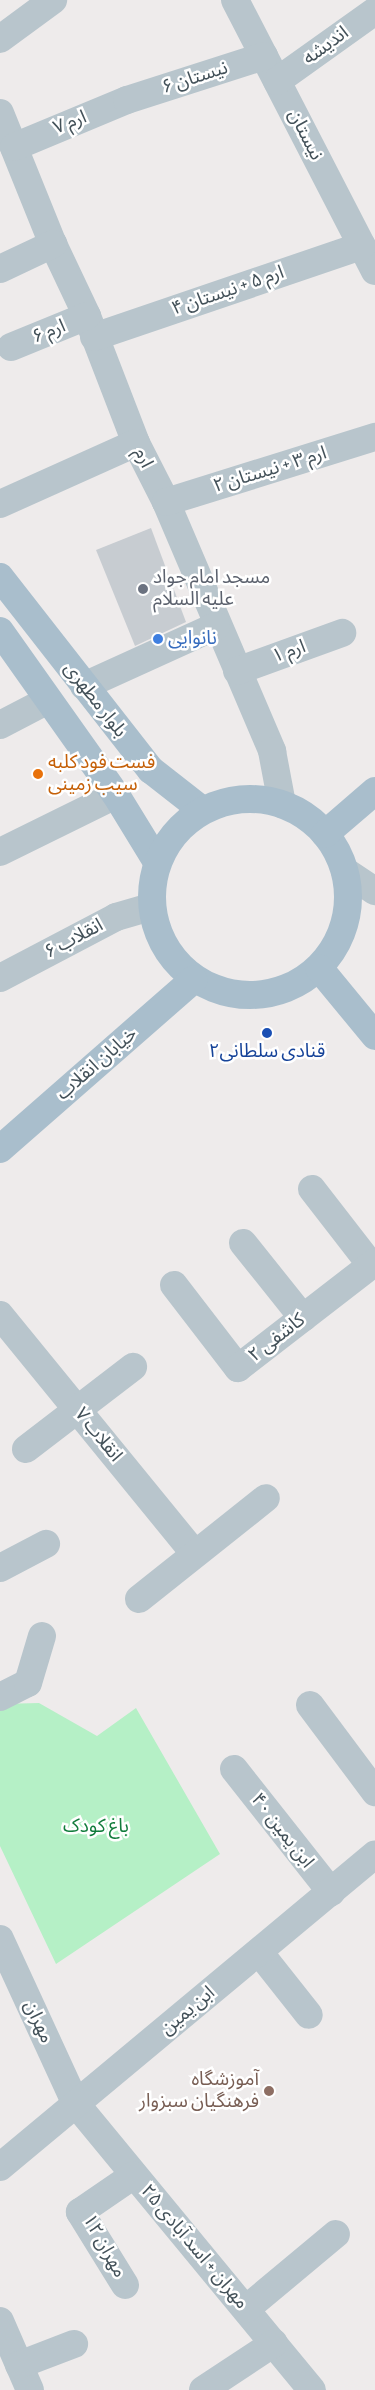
<!DOCTYPE html>
<meta charset="utf-8">
<style>
body{margin:0}
#map{position:relative;width:375px;height:2390px;overflow:hidden;background:#eeebeb;font-family:"Sofia Sans Condensed","Noto Sans Arabic",sans-serif}
div>[style]{position:absolute}
.green>*{inset:0;background:#b5f0c6}
.building>*{inset:0;background:#c7ccd1}
.minor>*{height:28px;margin:-14px;padding:0 14px;transform-origin:14px;border-radius:14px;background:#b8c5cc}
.major>*{height:28px;margin:-14px;padding:0 14px;transform-origin:14px;border-radius:14px;background:#a9becc}
.major>.ring{margin:-14px;padding:0;box-sizing:content-box;background:none;border:28px solid #a9becc;border-radius:50%}
.dots>*{width:14px;height:14px;translate:-50% -50%;box-sizing:border-box;border:2px solid #fff;border-radius:50%}
span{translate:-50% -50%;white-space:nowrap;text-align:center;line-height:1.15;-webkit-text-stroke:5px #fff;paint-order:stroke}
.street-label{font-size:19px;color:#435159}
.worship-label{font-size:19px;color:#5b616d}
.left{translate:0 -50%;text-align:left}
.shop-label{font-size:19px;color:#366cbe}
.food-label{font-size:19px;color:#c56008}
.transit-label{font-size:19px;color:#164399}
.park-label{font-size:19px;color:#127c3c}
.education-label{font-size:19px;color:#785e54}
.right{translate:-100% -50%;text-align:right}
</style>
<div id="map">
<div class="green">
<div style="clip-path:polygon(39px 1703px,97px 1736px,136px 1708px,220px 1854px,56px 1964px,0 1846px,0 1704px)"></div>
</div>
<div class="building">
<div style="clip-path:polygon(151px 528px,186px 622px,135px 646px,96px 550px)"></div>
</div>
<div class="minor">
<div style="left:235px;top:0;width:305px;rotate:62.7deg"></div>
<div style="left:0;top:39px;width:66px;rotate:-36.3deg"></div>
<div style="left:277px;top:81px;width:120px;rotate:-35.5deg"></div>
<div style="left:0;top:113px;width:141px;rotate:68deg"></div>
<div style="left:53px;top:244px;width:80px;rotate:64.7deg"></div>
<div style="left:87px;top:316px;width:136px;rotate:68.9deg"></div>
<div style="left:136px;top:443px;width:66px;rotate:63deg"></div>
<div style="left:166px;top:502px;width:271px;rotate:66.9deg"></div>
<div style="left:272px;top:751px;width:54px;rotate:79.3deg"></div>
<div style="left:14px;top:147px;width:122px;rotate:-22.6deg"></div>
<div style="left:127px;top:100px;width:144px;rotate:-17.8deg"></div>
<div style="left:0;top:269px;width:59px;rotate:-25.3deg"></div>
<div style="left:94px;top:337px;width:283px;rotate:-18.8deg"></div>
<div style="left:11px;top:347px;width:82px;rotate:-22.2deg"></div>
<div style="left:166px;top:502px;width:219px;rotate:-17.3deg"></div>
<div style="left:0;top:504px;width:149px;rotate:-24.2deg"></div>
<div style="left:237px;top:671px;width:112px;rotate:-19.9deg"></div>
<div style="left:84px;top:686px;width:145px;rotate:-24.4deg"></div>
<div style="left:0;top:725px;width:54px;rotate:-27.5deg"></div>
<div style="left:0;top:852px;width:129px;rotate:-26.2deg"></div>
<div style="left:345px;top:871px;width:36px;rotate:34deg"></div>
<div style="left:0;top:978px;width:131px;rotate:-27.7deg"></div>
<div style="left:116px;top:917px;width:36px;rotate:-16deg"></div>
<div style="left:312px;top:1189px;width:96px;rotate:52.2deg"></div>
<div style="left:243px;top:1243px;width:96px;rotate:51.3deg"></div>
<div style="left:174px;top:1285px;width:105px;rotate:52.4deg"></div>
<div style="left:238px;top:1368px;width:173px;rotate:-37.7deg"></div>
<div style="left:0;top:1315px;width:308px;rotate:50.8deg"></div>
<div style="left:26px;top:1449px;width:135px;rotate:-37.5deg"></div>
<div style="left:0;top:1568px;width:52px;rotate:-27.6deg"></div>
<div style="left:139px;top:1599px;width:162px;rotate:-38.5deg"></div>
<div style="left:0;top:1697px;width:31px;rotate:-27deg"></div>
<div style="left:28px;top:1683px;width:49px;rotate:-73.4deg"></div>
<div style="left:310px;top:1705px;width:109px;rotate:53.2deg"></div>
<div style="left:234px;top:1769px;width:157px;rotate:51.7deg"></div>
<div style="left:0;top:1939px;width:182px;rotate:65.3deg"></div>
<div style="left:76px;top:2104px;width:371px;rotate:50.5deg"></div>
<div style="left:259px;top:1952px;width:80px;rotate:51.6deg"></div>
<div style="left:0;top:2167px;width:488px;rotate:-39.8deg"></div>
<div style="left:125px;top:2285px;width:86px;rotate:-121.7deg"></div>
<div style="left:80px;top:2212px;width:65px;rotate:-34.4deg"></div>
<div style="left:246px;top:2309px;width:117px;rotate:-39.8deg"></div>
<div style="left:0;top:2321px;width:75px;rotate:66.5deg"></div>
<div style="left:19px;top:2365px;width:59px;rotate:-20.9deg"></div>
<div style="left:203px;top:2390px;width:85px;rotate:-33.5deg"></div>
</div>
<div class="major">
<div style="left:0;top:577px;width:245px;rotate:52deg"></div>
<div style="left:151px;top:770px;width:65px;rotate:38.1deg"></div>
<div style="left:0;top:631px;width:201px;rotate:54.7deg"></div>
<div style="left:116px;top:795px;width:79px;rotate:58.5deg"></div>
<div class="ring" style="left:152px;top:799px;width:168px;height:168px"></div>
<div style="left:325px;top:834px;width:66px;rotate:-40.7deg"></div>
<div style="left:319px;top:968px;width:88px;rotate:50.5deg"></div>
<div style="left:0;top:1149px;width:257px;rotate:-41.2deg"></div>
</div>
<div class="dots">
<div style="left:143px;top:589px;background:#6b7280"></div>
<div style="left:158px;top:639px;background:#3f7fe0"></div>
<div style="left:38px;top:774px;background:#e8710a"></div>
<div style="left:267px;top:1033px;background:#1a4fb4"></div>
<div style="left:269px;top:2091px;background:#8d6e63"></div>
</div>
<div class="street-label">
<span style="left:326px;top:46px;rotate:-36deg">اندیشه</span>
<span style="left:195px;top:78px;rotate:-18deg">نیستان ۶</span>
<span style="left:70px;top:123px;rotate:-22deg">ارم ۷</span>
<span style="left:305px;top:135px;rotate:63deg">نیستان</span>
<span style="left:228px;top:291px;rotate:-19deg">ارم ۵ + نیستان ۴</span>
<span style="left:49px;top:332px;rotate:-22deg">ارم ۶</span>
<span style="left:143px;top:458px;rotate:64deg">ارم</span>
<span style="left:270px;top:470px;rotate:-17deg">ارم ۳ + نیستان ۲</span>
<span style="left:289px;top:652px;rotate:-20deg">ارم ۱</span>
<span style="left:95px;top:700px;rotate:52deg">بلوار مطهری</span>
<span style="left:74px;top:939px;rotate:-28deg">انقلاب ۶</span>
<span style="left:97px;top:1064px;rotate:-41deg">خیابان انقلاب</span>
<span style="left:277px;top:1338px;rotate:-38deg">کاشفی ۲</span>
<span style="left:98px;top:1435px;rotate:51deg">انقلاب ۷</span>
<span style="left:282px;top:1831px;rotate:52deg">ابن یمین ۴۰</span>
<span style="left:188px;top:2011px;rotate:-40deg">ابن یمین</span>
<span style="left:38px;top:2022px;rotate:65deg">مهران</span>
<span style="left:104px;top:2246px;rotate:61deg">مهران ۱۲</span>
<span style="left:194px;top:2247px;rotate:50deg">مهران + اسد آبادی ۲۵</span>
</div>
<div class="worship-label">
<span class="left" style="left:153px;top:589px">مسجد امام جواد<br>علیه السلام</span>
</div>
<div class="shop-label">
<span class="left" style="left:168px;top:639px">نانوایی</span>
</div>
<div class="food-label">
<span class="left" style="left:48px;top:774px">فست فود کلبه<br>سیب زمینی</span>
</div>
<div class="transit-label">
<span style="left:267px;top:1052px">قنادی سلطانی۲</span>
</div>
<div class="park-label">
<span style="left:96px;top:1827px">باغ کودک</span>
</div>
<div class="education-label">
<span class="right" style="left:259px;top:2091px">آموزشگاه<br>فرهنگیان سبزوار</span>
</div>
</div>
